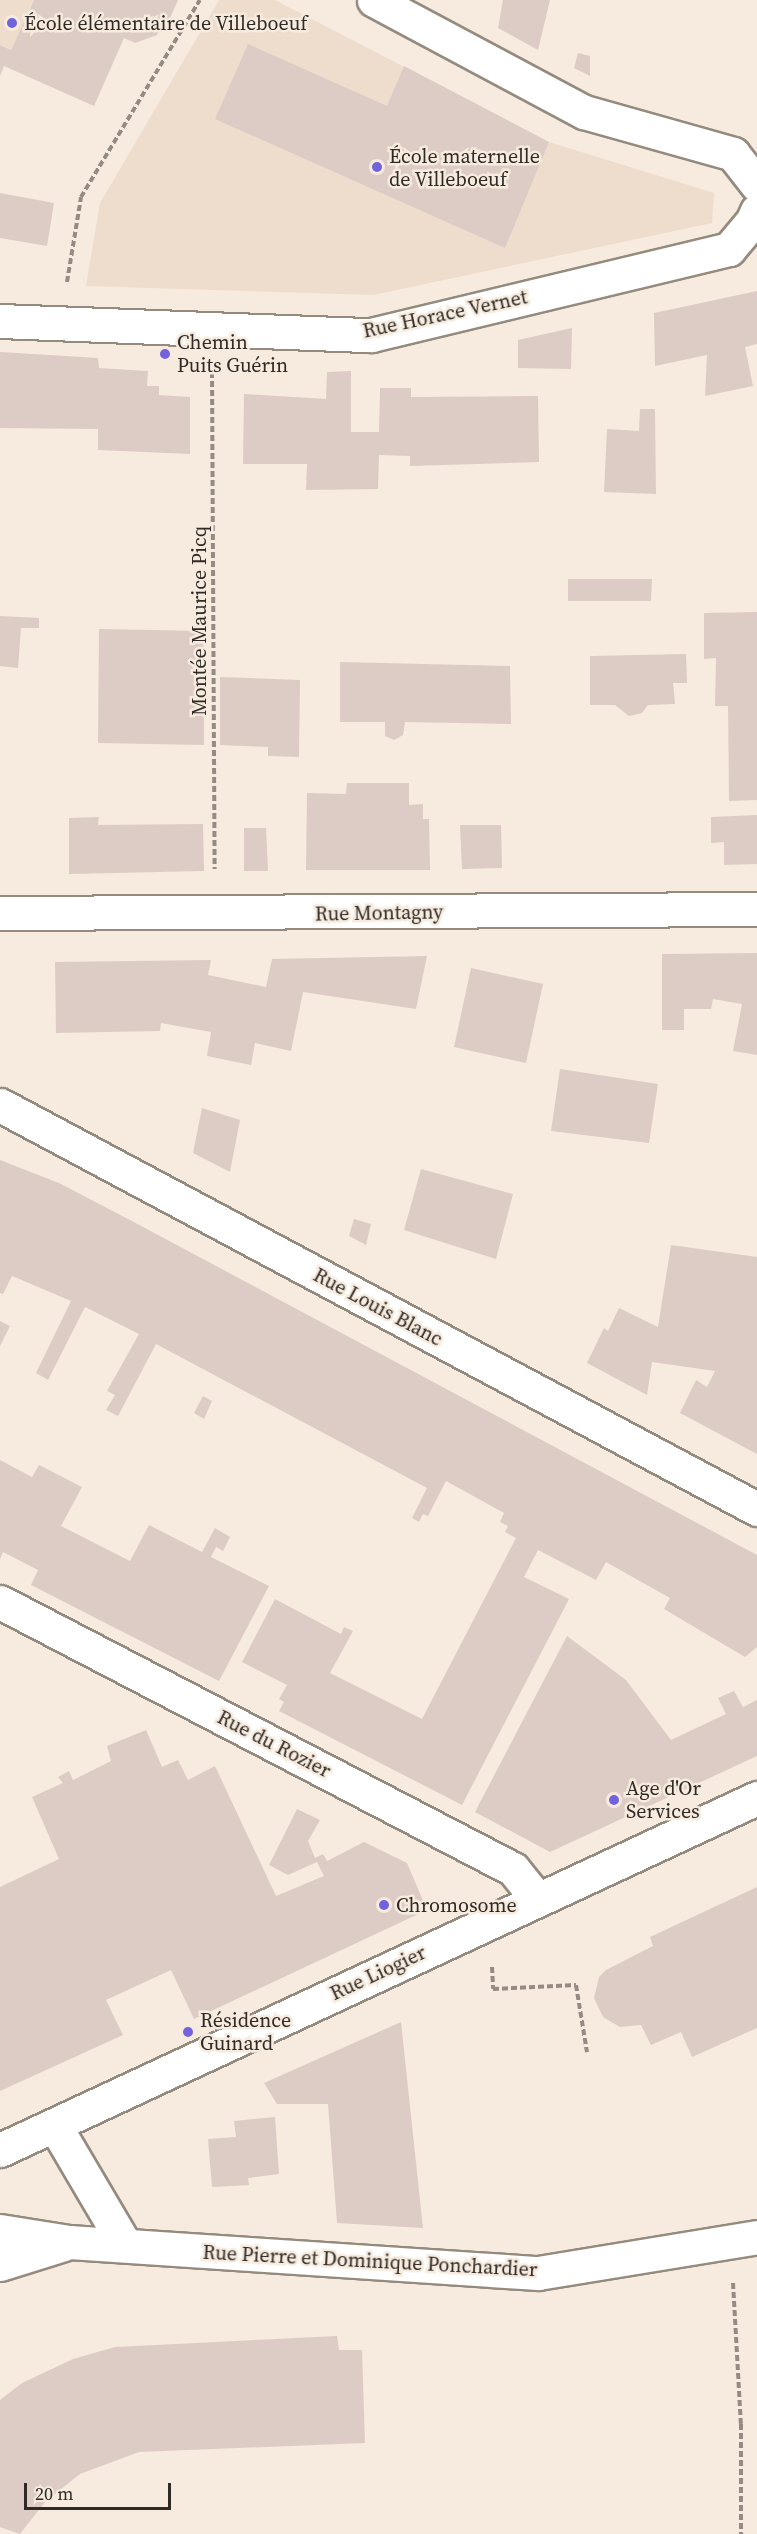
<!DOCTYPE html>
<meta charset="utf-8">
<style>
body{margin:0}
#map{position:relative;width:757px;height:2534px;overflow:hidden;background:#f6ebde;font-family:"Source Serif 4",serif}
div>[style]{position:absolute}
.built>*{inset:0;background:#edc}
.building>*{inset:0;background:#ddccc5}
.path>*{height:4px;margin-top:-2px;transform-origin:0;background:repeating-linear-gradient(90deg,#948c84 0 6px,transparent 0 9px)}
.roads{filter:drop-shadow(2px 0 #948a7e) drop-shadow(-2px 0 #948a7e) drop-shadow(0 2px #948a7e) drop-shadow(0 -2px #948a7e)}
.minor>*{height:33px;margin:-16.5px;padding:0 16.5px;transform-origin:16.5px;border-radius:16.5px;background:#fff}
.tertiary>*{height:33px;margin:-16.5px;padding:0 16.5px;transform-origin:16.5px;border-radius:16.5px;background:#fff}
.dots>*{width:16px;height:16px;translate:-50% -50%;box-sizing:border-box;border:3px solid #f6ebde;border-radius:50%}
span{translate:-50% -50%;white-space:nowrap;text-align:center;line-height:1.15;-webkit-text-stroke:5px #f6ebde;paint-order:stroke}
.poi-label{font-size:20px;color:#2f2a26}
.left{translate:0 -50%;text-align:left}
.street-label{font-size:20px;color:#2f2a26}
.scale{position:absolute;left:24px;top:2483px;width:147px;height:27px;box-sizing:border-box;border:3px solid #2f2a26;border-top:0;padding-left:8px;font-size:18px;line-height:21px;white-space:nowrap;color:#2f2a26;-webkit-text-stroke:4px #f6ebde;paint-order:stroke}
</style>
<div id="map">
<div class="built">
<div style="clip-path:polygon(0 0,34px 0,11px 50px,0 45px)"></div>
<div style="clip-path:polygon(219px 0,275px 0,549px 142px,714px 193px,712px 223px,373px 295px,86px 286px,100px 203px)"></div>
</div>
<div class="building">
<div style="clip-path:polygon(34px 0,178px 0,167px 25px,163px 23px,157px 35px,135px 43px,124px 38px,94px 106px,4px 66px,0 76px,0 45px,11px 50px)"></div>
<div style="clip-path:polygon(503px 0,550px 0,538px 50px,498px 28px)"></div>
<div style="clip-path:polygon(248px 44px,387px 106px,404px 66px,549px 142px,505px 248px,215px 119px)"></div>
<div style="clip-path:polygon(578px 53px,590px 56px,590px 76px,574px 68px)"></div>
<div style="clip-path:polygon(0 193px,54px 203px,47px 246px,0 238px)"></div>
<div style="clip-path:polygon(757px 291px,757px 344px,745px 347px,753px 386px,705px 396px,707px 355px,655px 366px,654px 313px)"></div>
<div style="clip-path:polygon(572px 328px,571px 369px,518px 368px,518px 340px)"></div>
<div style="clip-path:polygon(0 352px,98px 358px,99px 368px,148px 371px,147px 386px,159px 386px,159px 395px,190px 397px,190px 454px,98px 450px,98px 429px,0 428px)"></div>
<div style="clip-path:polygon(351px 371px,351px 432px,379px 432px,380px 388px,411px 388px,411px 397px,538px 396px,539px 462px,410px 466px,410px 456px,379px 455px,378px 489px,306px 490px,307px 464px,243px 464px,244px 394px,326px 399px,327px 372px)"></div>
<div style="clip-path:polygon(640px 409px,655px 409px,656px 494px,604px 492px,607px 429px,639px 431px)"></div>
<div style="clip-path:polygon(568px 579px,652px 579px,651px 601px,568px 601px)"></div>
<div style="clip-path:polygon(757px 612px,757px 800px,729px 801px,728px 706px,715px 706px,716px 658px,704px 659px,704px 613px)"></div>
<div style="clip-path:polygon(0 616px,39px 618px,39px 628px,21px 628px,18px 668px,0 666px)"></div>
<div style="clip-path:polygon(99px 629px,204px 631px,204px 745px,98px 743px)"></div>
<div style="clip-path:polygon(686px 654px,687px 683px,673px 683px,675px 704px,648px 705px,642px 713px,629px 716px,615px 705px,590px 705px,590px 656px)"></div>
<div style="clip-path:polygon(340px 662px,510px 666px,511px 724px,405px 722px,403px 735px,394px 740px,385px 736px,385px 722px,340px 722px)"></div>
<div style="clip-path:polygon(220px 677px,300px 680px,299px 757px,268px 756px,268px 747px,220px 745px)"></div>
<div style="clip-path:polygon(347px 783px,409px 783px,409px 805px,423px 804px,423px 819px,429px 819px,430px 870px,306px 870px,307px 793px,346px 794px)"></div>
<div style="clip-path:polygon(757px 815px,757px 864px,724px 865px,724px 842px,711px 843px,711px 817px)"></div>
<div style="clip-path:polygon(99px 817px,98px 825px,203px 824px,204px 871px,69px 874px,69px 818px)"></div>
<div style="clip-path:polygon(460px 825px,501px 825px,502px 868px,462px 869px)"></div>
<div style="clip-path:polygon(244px 828px,266px 828px,268px 871px,244px 871px)"></div>
<div style="clip-path:polygon(757px 953px,757px 1055px,733px 1051px,742px 1004px,713px 999px,711px 1009px,684px 1009px,684px 1030px,662px 1030px,662px 954px)"></div>
<div style="clip-path:polygon(427px 956px,416px 1009px,303px 992px,291px 1051px,255px 1043px,251px 1065px,207px 1056px,211px 1032px,161px 1023px,160px 1031px,56px 1033px,55px 962px,211px 960px,208px 975px,266px 987px,272px 959px)"></div>
<div style="clip-path:polygon(471px 968px,543px 984px,526px 1063px,454px 1047px)"></div>
<div style="clip-path:polygon(560px 1069px,658px 1084px,649px 1143px,551px 1131px)"></div>
<div style="clip-path:polygon(202px 1108px,240px 1120px,230px 1172px,193px 1153px)"></div>
<div style="clip-path:polygon(0 1160px,59px 1183px,130px 1220px,757px 1555px,757px 1647px,745px 1657px,664px 1609px,670px 1598px,606px 1562px,596px 1580px,538px 1550px,524px 1577px,569px 1599px,462px 1805px,279px 1711px,284px 1702px,279px 1699px,287px 1685px,242px 1662px,275px 1599px,341px 1634px,344px 1627px,353px 1631px,330px 1673px,422px 1719px,516px 1538px,505px 1532px,508px 1526px,500px 1522px,504px 1513px,446px 1481px,428px 1516px,423px 1514px,419px 1522px,412px 1518px,427px 1488px,156px 1344px,118px 1416px,106px 1410px,115px 1395px,107px 1391px,139px 1334px,85px 1307px,48px 1380px,36px 1373px,71px 1301px,12px 1276px,3px 1294px,0 1293px)"></div>
<div style="clip-path:polygon(421px 1169px,513px 1194px,496px 1259px,404px 1230px)"></div>
<div style="clip-path:polygon(354px 1219px,371px 1224px,366px 1245px,349px 1236px)"></div>
<div style="clip-path:polygon(671px 1245px,757px 1257px,757px 1454px,680px 1413px,696px 1380px,707px 1387px,715px 1371px,652px 1362px,647px 1395px,587px 1363px,604px 1328px,608px 1331px,619px 1308px,658px 1327px)"></div>
<div style="clip-path:polygon(0 1321px,10px 1326px,0 1346px)"></div>
<div style="clip-path:polygon(203px 1396px,212px 1401px,204px 1419px,194px 1413px)"></div>
<div style="clip-path:polygon(0 1460px,32px 1477px,39px 1465px,82px 1487px,61px 1526px,130px 1561px,149px 1525px,202px 1552px,215px 1528px,230px 1537px,223px 1551px,216px 1547px,211px 1557px,269px 1586px,219px 1681px,31px 1585px,38px 1570px,3px 1552px,0 1559px)"></div>
<div style="clip-path:polygon(567px 1636px,626px 1680px,671px 1740px,726px 1714px,718px 1698px,734px 1691px,743px 1707px,757px 1700px,757px 1756px,550px 1852px,475px 1812px)"></div>
<div style="clip-path:polygon(146px 1730px,162px 1767px,178px 1760px,188px 1780px,215px 1766px,276px 1896px,324px 1876px,317px 1862px,288px 1875px,269px 1865px,297px 1809px,320px 1820px,308px 1841px,315px 1858px,323px 1854px,327px 1861px,364px 1842px,407px 1863px,427px 1910px,194px 2019px,171px 1970px,106px 2000px,123px 2035px,0 2091px,0 1887px,59px 1859px,32px 1797px,63px 1783px,58px 1777px,69px 1771px,73px 1780px,111px 1761px,107px 1746px)"></div>
<div style="clip-path:polygon(757px 1887px,757px 2028px,692px 2057px,681px 2032px,651px 2045px,641px 2025px,620px 2027px,603px 2017px,594px 1998px,599px 1977px,606px 1970px,653px 1946px,650px 1937px)"></div>
<div style="clip-path:polygon(401px 2022px,423px 2228px,337px 2223px,328px 2104px,277px 2104px,264px 2083px)"></div>
<div style="clip-path:polygon(275px 2117px,279px 2174px,248px 2178px,249px 2185px,212px 2187px,208px 2139px,236px 2137px,234px 2121px)"></div>
<div style="clip-path:polygon(337px 2336px,339px 2350px,362px 2350px,365px 2443px,139px 2452px,80px 2474px,45px 2502px,20px 2534px,0 2527px,0 2400px,22px 2383px,73px 2359px,115px 2347px)"></div>
</div>
<div class="path">
<div style="left:67px;top:282px;width:86px;rotate:-80.6deg"></div>
<div style="left:81px;top:197px;width:230px;rotate:-58.9deg"></div>
<div style="left:212px;top:372px;width:497px;rotate:89.7deg"></div>
<div style="left:492px;top:1967px;width:22px;rotate:87deg"></div>
<div style="left:493px;top:1989px;width:83px;rotate:-2.8deg"></div>
<div style="left:576px;top:1985px;width:68px;rotate:80.7deg"></div>
<div style="left:733px;top:2283px;width:141px;rotate:86.8deg"></div>
<div style="left:741px;top:2424px;width:110px;rotate:90deg"></div>
</div>
<div class="roads">
<div class="minor">
<div style="left:374px;top:0;width:238px;rotate:28.1deg"></div>
<div style="left:584px;top:112px;width:155px;rotate:15.7deg"></div>
<div style="left:733px;top:154px;width:39px;rotate:52deg"></div>
<div style="left:0;top:321px;width:371px;rotate:2.2deg"></div>
<div style="left:371px;top:335px;width:368px;rotate:-13.5deg"></div>
<div style="left:729px;top:249px;width:35px;rotate:-50deg"></div>
<div style="left:752px;top:222px;width:12px;rotate:-66deg"></div>
<div style="left:0;top:913px;width:757px;rotate:-0.3deg"></div>
<div style="left:0;top:1105px;width:858px;rotate:28.09deg"></div>
<div style="left:0;top:1602px;width:578px;rotate:27.5deg"></div>
<div style="left:513px;top:1869px;width:38px;rotate:51deg"></div>
<div style="left:55px;top:2126px;width:138px;rotate:59.5deg"></div>
<div style="left:0;top:2231px;width:70px;rotate:9.1deg"></div>
<div style="left:69px;top:2242px;width:470px;rotate:3.8deg"></div>
<div style="left:538px;top:2273px;width:222px;rotate:-9.3deg"></div>
<div style="left:0;top:2264px;width:67px;rotate:-17.4deg"></div>
</div>
<div class="tertiary">
<div style="left:0;top:2150px;width:835px;rotate:-24.94deg"></div>
</div>
</div>
<div class="dots">
<div style="left:12px;top:23px;background:#7362dd"></div>
<div style="left:377px;top:167px;background:#7362dd"></div>
<div style="left:165px;top:354px;background:#7362dd"></div>
<div style="left:614px;top:1800px;background:#7362dd"></div>
<div style="left:384px;top:1905px;background:#7362dd"></div>
<div style="left:188px;top:2032px;background:#7362dd"></div>
</div>
<div class="poi-label">
<span class="left" style="left:24px;top:23px">École élémentaire de Villeboeuf</span>
<span class="left" style="left:389px;top:168px">École maternelle<br>de Villeboeuf</span>
<span class="left" style="left:177px;top:354px">Chemin<br>Puits Guérin</span>
<span class="left" style="left:626px;top:1800px">Age d'Or<br>Services</span>
<span class="left" style="left:396px;top:1905px">Chromosome</span>
<span class="left" style="left:200px;top:2032px">Résidence<br>Guinard</span>
</div>
<div class="street-label">
<span style="left:445px;top:314px;rotate:-12deg">Rue Horace Vernet</span>
<span style="left:199px;top:621px;rotate:-90deg">Montée Maurice Picq</span>
<span style="left:379px;top:913px;rotate:-1deg">Rue Montagny</span>
<span style="left:378px;top:1307px;rotate:28deg">Rue Louis Blanc</span>
<span style="left:274px;top:1744px;rotate:27deg">Rue du Rozier</span>
<span style="left:378px;top:1973px;rotate:-25deg">Rue Liogier</span>
<span style="left:370px;top:2261px;rotate:3deg">Rue Pierre et Dominique Ponchardier</span>
</div>
<div class="scale">20 m</div>
</div>
